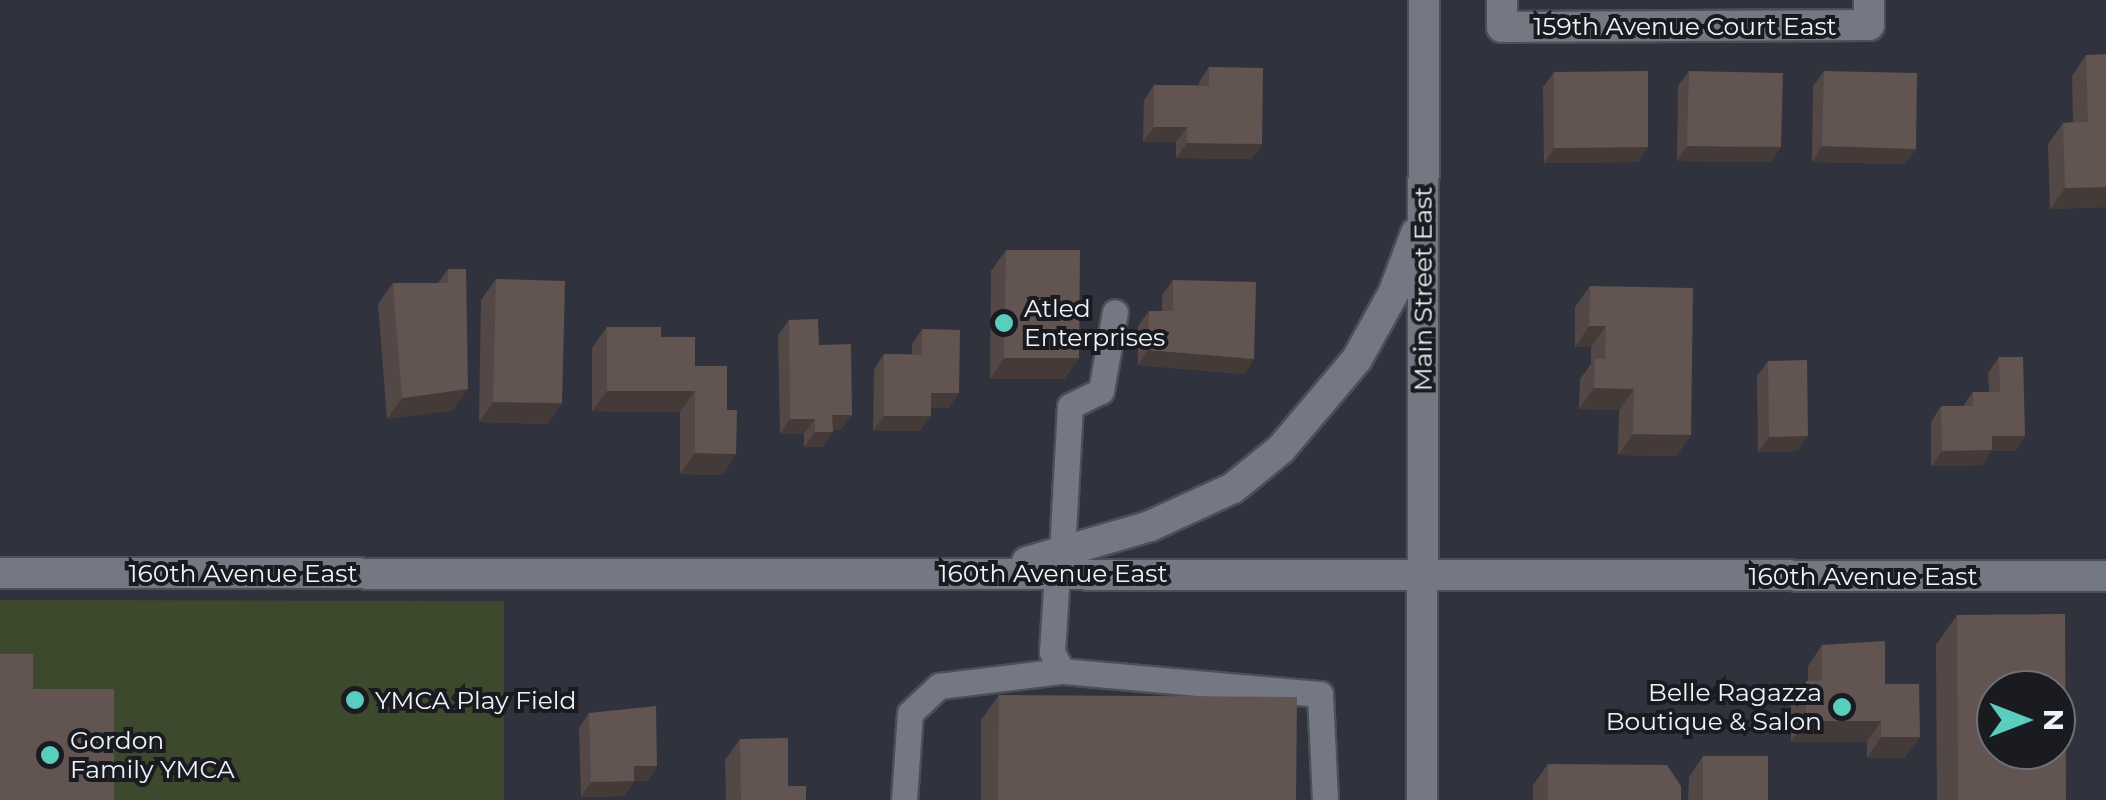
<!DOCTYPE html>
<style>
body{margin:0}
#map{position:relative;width:2106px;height:800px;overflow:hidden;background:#30333d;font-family:Montserrat,sans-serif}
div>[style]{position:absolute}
.green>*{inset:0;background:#3c492d}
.roads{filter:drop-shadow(2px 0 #4c4f57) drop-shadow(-2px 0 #4c4f57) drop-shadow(0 2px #4c4f57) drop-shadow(0 -2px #4c4f57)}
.lane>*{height:25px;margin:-12.5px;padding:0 12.5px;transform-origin:12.5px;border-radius:12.5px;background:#747883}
.street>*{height:30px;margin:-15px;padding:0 15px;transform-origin:15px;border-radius:15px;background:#747883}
.secondary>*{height:30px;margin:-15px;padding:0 15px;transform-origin:15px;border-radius:15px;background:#747883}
.wall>*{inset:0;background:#534846}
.shaded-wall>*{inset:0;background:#443b39}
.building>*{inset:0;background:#615451}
.dots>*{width:28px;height:28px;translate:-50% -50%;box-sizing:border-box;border:5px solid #191b20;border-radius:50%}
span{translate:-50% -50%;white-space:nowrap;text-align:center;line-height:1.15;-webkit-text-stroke:8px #191b20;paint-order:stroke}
.street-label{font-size:25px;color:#f0f2f9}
.poi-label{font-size:25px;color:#f0f2f9}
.left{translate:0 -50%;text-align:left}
.right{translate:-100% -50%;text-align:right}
.north{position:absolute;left:1976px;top:670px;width:100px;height:100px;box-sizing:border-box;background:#191b20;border:2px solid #6f7177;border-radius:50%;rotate:90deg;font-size:28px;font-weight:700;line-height:40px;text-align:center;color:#f0f2f9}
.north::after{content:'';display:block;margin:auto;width:35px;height:45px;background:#59cebf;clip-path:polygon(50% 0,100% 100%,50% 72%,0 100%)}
</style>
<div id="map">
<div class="green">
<div style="clip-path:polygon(0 600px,504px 601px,504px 800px,0 800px)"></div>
</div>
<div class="roads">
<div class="lane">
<div style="left:1062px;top:552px;width:146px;rotate:-86.9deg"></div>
<div style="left:1070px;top:406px;width:34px;rotate:-26deg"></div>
<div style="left:1101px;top:391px;width:80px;rotate:-80deg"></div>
<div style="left:1057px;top:573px;width:79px;rotate:93.6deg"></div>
<div style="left:1052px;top:652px;width:21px;rotate:62deg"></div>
<div style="left:1062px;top:671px;width:259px;rotate:5.1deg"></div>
<div style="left:1320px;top:694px;width:106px;rotate:87.3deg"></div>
<div style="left:904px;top:800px;width:87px;rotate:-86.1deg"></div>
<div style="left:910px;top:713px;width:40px;rotate:-43deg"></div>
<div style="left:939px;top:686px;width:124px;rotate:-7deg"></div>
</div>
<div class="street">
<div style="left:1502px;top:0;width:27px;rotate:90deg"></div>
<div style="left:1502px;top:27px;width:367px;rotate:-0.3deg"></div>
<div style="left:1869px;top:25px;width:25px;rotate:-90deg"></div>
</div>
<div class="secondary">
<div style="left:1027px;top:562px;width:128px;rotate:-16.3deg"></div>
<div style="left:1150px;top:526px;width:91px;rotate:-24.6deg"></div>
<div style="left:1233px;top:488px;width:62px;rotate:-39.1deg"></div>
<div style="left:1281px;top:449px;width:118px;rotate:-49.8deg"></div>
<div style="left:1357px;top:359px;width:74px;rotate:-61deg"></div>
<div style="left:1393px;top:294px;width:65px;rotate:-69.3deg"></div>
<div style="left:0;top:573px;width:2106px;rotate:0.08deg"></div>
<div style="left:1422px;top:800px;width:800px;rotate:-89.86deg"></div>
</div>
</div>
<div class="wall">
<div style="clip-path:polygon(2086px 55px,2106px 207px,2050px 209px,2048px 144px,2063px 123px,2073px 122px,2072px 76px)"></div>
<div style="clip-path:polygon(1209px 67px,1252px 159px,1176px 158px,1176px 142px,1143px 142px,1144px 100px,1154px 85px,1199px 85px,1199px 82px)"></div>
<div style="clip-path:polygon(1689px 71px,1771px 162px,1677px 161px,1678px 86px)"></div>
<div style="clip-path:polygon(1824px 71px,1916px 149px,1905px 164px,1812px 162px,1813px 86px)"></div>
<div style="clip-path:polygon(1554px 72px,1638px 162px,1544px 163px,1543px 87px)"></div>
<div style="clip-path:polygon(1006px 250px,1079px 358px,1064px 379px,990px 379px,991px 271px)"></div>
<div style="clip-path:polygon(448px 269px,453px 410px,387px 419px,378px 304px,393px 283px,438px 283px)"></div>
<div style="clip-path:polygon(496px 279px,562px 403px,547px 424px,479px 422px,481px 300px)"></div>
<div style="clip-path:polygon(1173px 280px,1254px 359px,1244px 374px,1138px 365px,1138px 326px,1149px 311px,1162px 311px,1162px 295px)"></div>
<div style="clip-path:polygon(1590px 286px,1677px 456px,1618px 455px,1619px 410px,1579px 409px,1580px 379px,1591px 364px,1591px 347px,1575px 347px,1575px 307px)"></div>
<div style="clip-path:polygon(789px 320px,819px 345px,841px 430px,833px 430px,823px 447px,804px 447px,804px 434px,780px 434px,778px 335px)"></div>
<div style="clip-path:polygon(607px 327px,661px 337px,695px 366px,727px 410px,736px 454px,722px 475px,680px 474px,680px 412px,592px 411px,592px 348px)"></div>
<div style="clip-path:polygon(922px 329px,949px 408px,931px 408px,931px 416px,920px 431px,873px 431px,874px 369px,884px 354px,912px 354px,912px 344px)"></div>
<div style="clip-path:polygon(1999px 357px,2015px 451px,1991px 451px,1982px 465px,1931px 466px,1931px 422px,1941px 406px,1963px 406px,1973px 392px,1989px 392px,1988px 373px)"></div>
<div style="clip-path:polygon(1768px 361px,1798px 451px,1758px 452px,1757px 376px)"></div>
<div style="clip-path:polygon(1957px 615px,2066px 800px,1937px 800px,1936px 645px)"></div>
<div style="clip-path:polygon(1822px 645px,1885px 684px,1905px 758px,1867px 758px,1867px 742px,1791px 742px,1791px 702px,1806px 681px,1808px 681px,1808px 666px)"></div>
<div style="clip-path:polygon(999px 695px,1296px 800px,981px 800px,981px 720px)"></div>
<div style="clip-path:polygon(589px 713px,657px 766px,647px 781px,634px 781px,624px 796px,581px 797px,579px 728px)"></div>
<div style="clip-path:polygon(740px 739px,788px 786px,806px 800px,726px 800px,725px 760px)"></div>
<div style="clip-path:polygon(1703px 756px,1768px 800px,1688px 800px,1689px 777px)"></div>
<div style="clip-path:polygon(1548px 764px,1681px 800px,1533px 800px,1533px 785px)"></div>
</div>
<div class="shaded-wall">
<div style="clip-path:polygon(1154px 127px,1187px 127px,1176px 142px,1143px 142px)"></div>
<div style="clip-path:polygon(1187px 143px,1262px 144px,1252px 159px,1176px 158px)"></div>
<div style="clip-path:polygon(1687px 146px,1781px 147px,1771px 162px,1677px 161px)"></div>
<div style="clip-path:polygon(1822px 146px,1916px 149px,1905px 164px,1812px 162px)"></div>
<div style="clip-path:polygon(1648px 147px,1638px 162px,1544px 163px,1554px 148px)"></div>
<div style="clip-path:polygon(2106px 187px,2106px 207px,2050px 209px,2065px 188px)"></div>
<div style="clip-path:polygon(1589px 326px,1606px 326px,1591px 347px,1575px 347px)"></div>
<div style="clip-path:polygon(1148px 350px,1254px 359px,1244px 374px,1138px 365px)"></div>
<div style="clip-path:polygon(1004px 358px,1079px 358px,1064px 379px,990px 379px)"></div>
<div style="clip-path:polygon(1594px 388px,1634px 389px,1619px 410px,1579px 409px)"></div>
<div style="clip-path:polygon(468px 389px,453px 410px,387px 419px,402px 398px)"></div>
<div style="clip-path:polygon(607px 391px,695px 391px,680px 412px,592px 411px)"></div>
<div style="clip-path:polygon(931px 393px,959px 393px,949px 408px,921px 408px)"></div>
<div style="clip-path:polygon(493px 402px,562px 403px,547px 424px,479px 422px)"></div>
<div style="clip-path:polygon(832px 415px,852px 415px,841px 430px,822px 430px)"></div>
<div style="clip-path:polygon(884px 416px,931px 416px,920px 431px,873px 431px)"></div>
<div style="clip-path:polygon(790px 419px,815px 419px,804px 434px,780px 434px)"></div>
<div style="clip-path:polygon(815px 432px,833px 432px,823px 447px,804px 447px)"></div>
<div style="clip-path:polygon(1633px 434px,1691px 435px,1677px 456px,1618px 455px)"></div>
<div style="clip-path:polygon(1808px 436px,1798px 451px,1758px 452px,1769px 437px)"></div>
<div style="clip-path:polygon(1992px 436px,2025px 436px,2015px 451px,1991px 451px,1982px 465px,1931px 466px,1942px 451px)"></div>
<div style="clip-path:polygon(695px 453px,736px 454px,722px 475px,680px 474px)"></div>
<div style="clip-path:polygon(1806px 721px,1881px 721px,1867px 742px,1791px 742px)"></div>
<div style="clip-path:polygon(1881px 737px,1920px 737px,1905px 758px,1867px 758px)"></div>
<div style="clip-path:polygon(634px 766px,657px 766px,647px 781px,623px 781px)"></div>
<div style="clip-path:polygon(634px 781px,624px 796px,581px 797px,591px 782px)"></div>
</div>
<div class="building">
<div style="clip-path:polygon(2106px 54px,2106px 187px,2065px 188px,2063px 123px,2088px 122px,2086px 55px)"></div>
<div style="clip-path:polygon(1209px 67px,1263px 68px,1262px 144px,1187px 143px,1187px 127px,1154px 127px,1154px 85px,1209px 86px)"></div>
<div style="clip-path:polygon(1648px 71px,1648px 147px,1554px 148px,1554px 72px)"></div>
<div style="clip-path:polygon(1689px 71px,1783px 73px,1781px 147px,1687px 146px)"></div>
<div style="clip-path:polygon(1824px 71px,1917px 73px,1916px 149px,1822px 146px)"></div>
<div style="clip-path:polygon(1006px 250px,1080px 250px,1079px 358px,1004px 358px)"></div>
<div style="clip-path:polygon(448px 269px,466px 269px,468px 389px,402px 398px,393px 283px,448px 283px)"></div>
<div style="clip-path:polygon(496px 279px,565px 281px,562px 403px,493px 402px)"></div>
<div style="clip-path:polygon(1173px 280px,1256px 282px,1254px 359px,1148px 350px,1149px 311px,1173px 311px)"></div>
<div style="clip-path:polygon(1590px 286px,1693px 288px,1691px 435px,1633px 434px,1634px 389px,1594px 388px,1595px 359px,1605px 359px,1606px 326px,1589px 326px)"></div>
<div style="clip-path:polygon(818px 319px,819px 345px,851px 344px,852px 415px,832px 415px,833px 432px,815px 432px,815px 419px,790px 419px,789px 320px)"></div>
<div style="clip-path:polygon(607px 327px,661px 327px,661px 337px,695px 337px,695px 366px,727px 366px,727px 410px,737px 410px,736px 454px,695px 453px,695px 391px,607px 391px)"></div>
<div style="clip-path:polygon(922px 329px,960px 330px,959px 393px,931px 393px,931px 416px,884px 416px,884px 354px,922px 355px)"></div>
<div style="clip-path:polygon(1999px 357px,2023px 357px,2025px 436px,1992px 436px,1992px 450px,1942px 451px,1941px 406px,1973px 406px,1973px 392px,2000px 392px)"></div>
<div style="clip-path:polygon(1807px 360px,1808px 436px,1769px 437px,1768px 361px)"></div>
<div style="clip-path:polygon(evenodd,2065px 614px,2066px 800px,1958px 800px,1957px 615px,2065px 614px,1996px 690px,2056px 690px,2056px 750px,1996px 750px,1996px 690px)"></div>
<div style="clip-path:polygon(1885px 641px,1885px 684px,1919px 684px,1920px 737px,1881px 737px,1881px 721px,1806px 721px,1806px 681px,1822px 681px,1822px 645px)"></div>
<div style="clip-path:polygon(0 654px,33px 654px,33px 689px,114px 689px,114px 800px,0 800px)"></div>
<div style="clip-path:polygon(999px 695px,1297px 697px,1296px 800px,998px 800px)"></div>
<div style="clip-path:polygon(656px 706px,657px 766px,634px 766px,634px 781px,591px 782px,589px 713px)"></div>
<div style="clip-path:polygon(788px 738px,788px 786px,806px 786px,806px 800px,741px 800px,740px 739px)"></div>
<div style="clip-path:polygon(1703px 756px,1768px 756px,1768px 800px,1703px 800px)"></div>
<div style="clip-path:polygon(1548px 764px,1667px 765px,1681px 786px,1681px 800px,1548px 800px)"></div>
</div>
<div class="dots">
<div style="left:1004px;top:323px;background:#59cebf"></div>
<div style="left:355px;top:700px;background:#59cebf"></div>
<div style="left:1842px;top:707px;background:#59cebf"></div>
<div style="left:50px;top:755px;background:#59cebf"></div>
</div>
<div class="street-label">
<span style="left:1685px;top:26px">159th Avenue Court East</span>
<span style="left:1423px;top:289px;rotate:-90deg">Main Street East</span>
<span style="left:243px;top:573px">160th Avenue East</span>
<span style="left:1053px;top:573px">160th Avenue East</span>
<span style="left:1863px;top:576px">160th Avenue East</span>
</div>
<div class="poi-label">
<span class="left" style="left:1024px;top:323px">Atled<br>Enterprises</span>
<span class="right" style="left:1822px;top:707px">Belle Ragazza<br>Boutique &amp; Salon</span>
<span class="left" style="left:375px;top:700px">YMCA Play Field</span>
<span class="left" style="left:70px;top:755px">Gordon<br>Family YMCA</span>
</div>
<div class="north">N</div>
</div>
